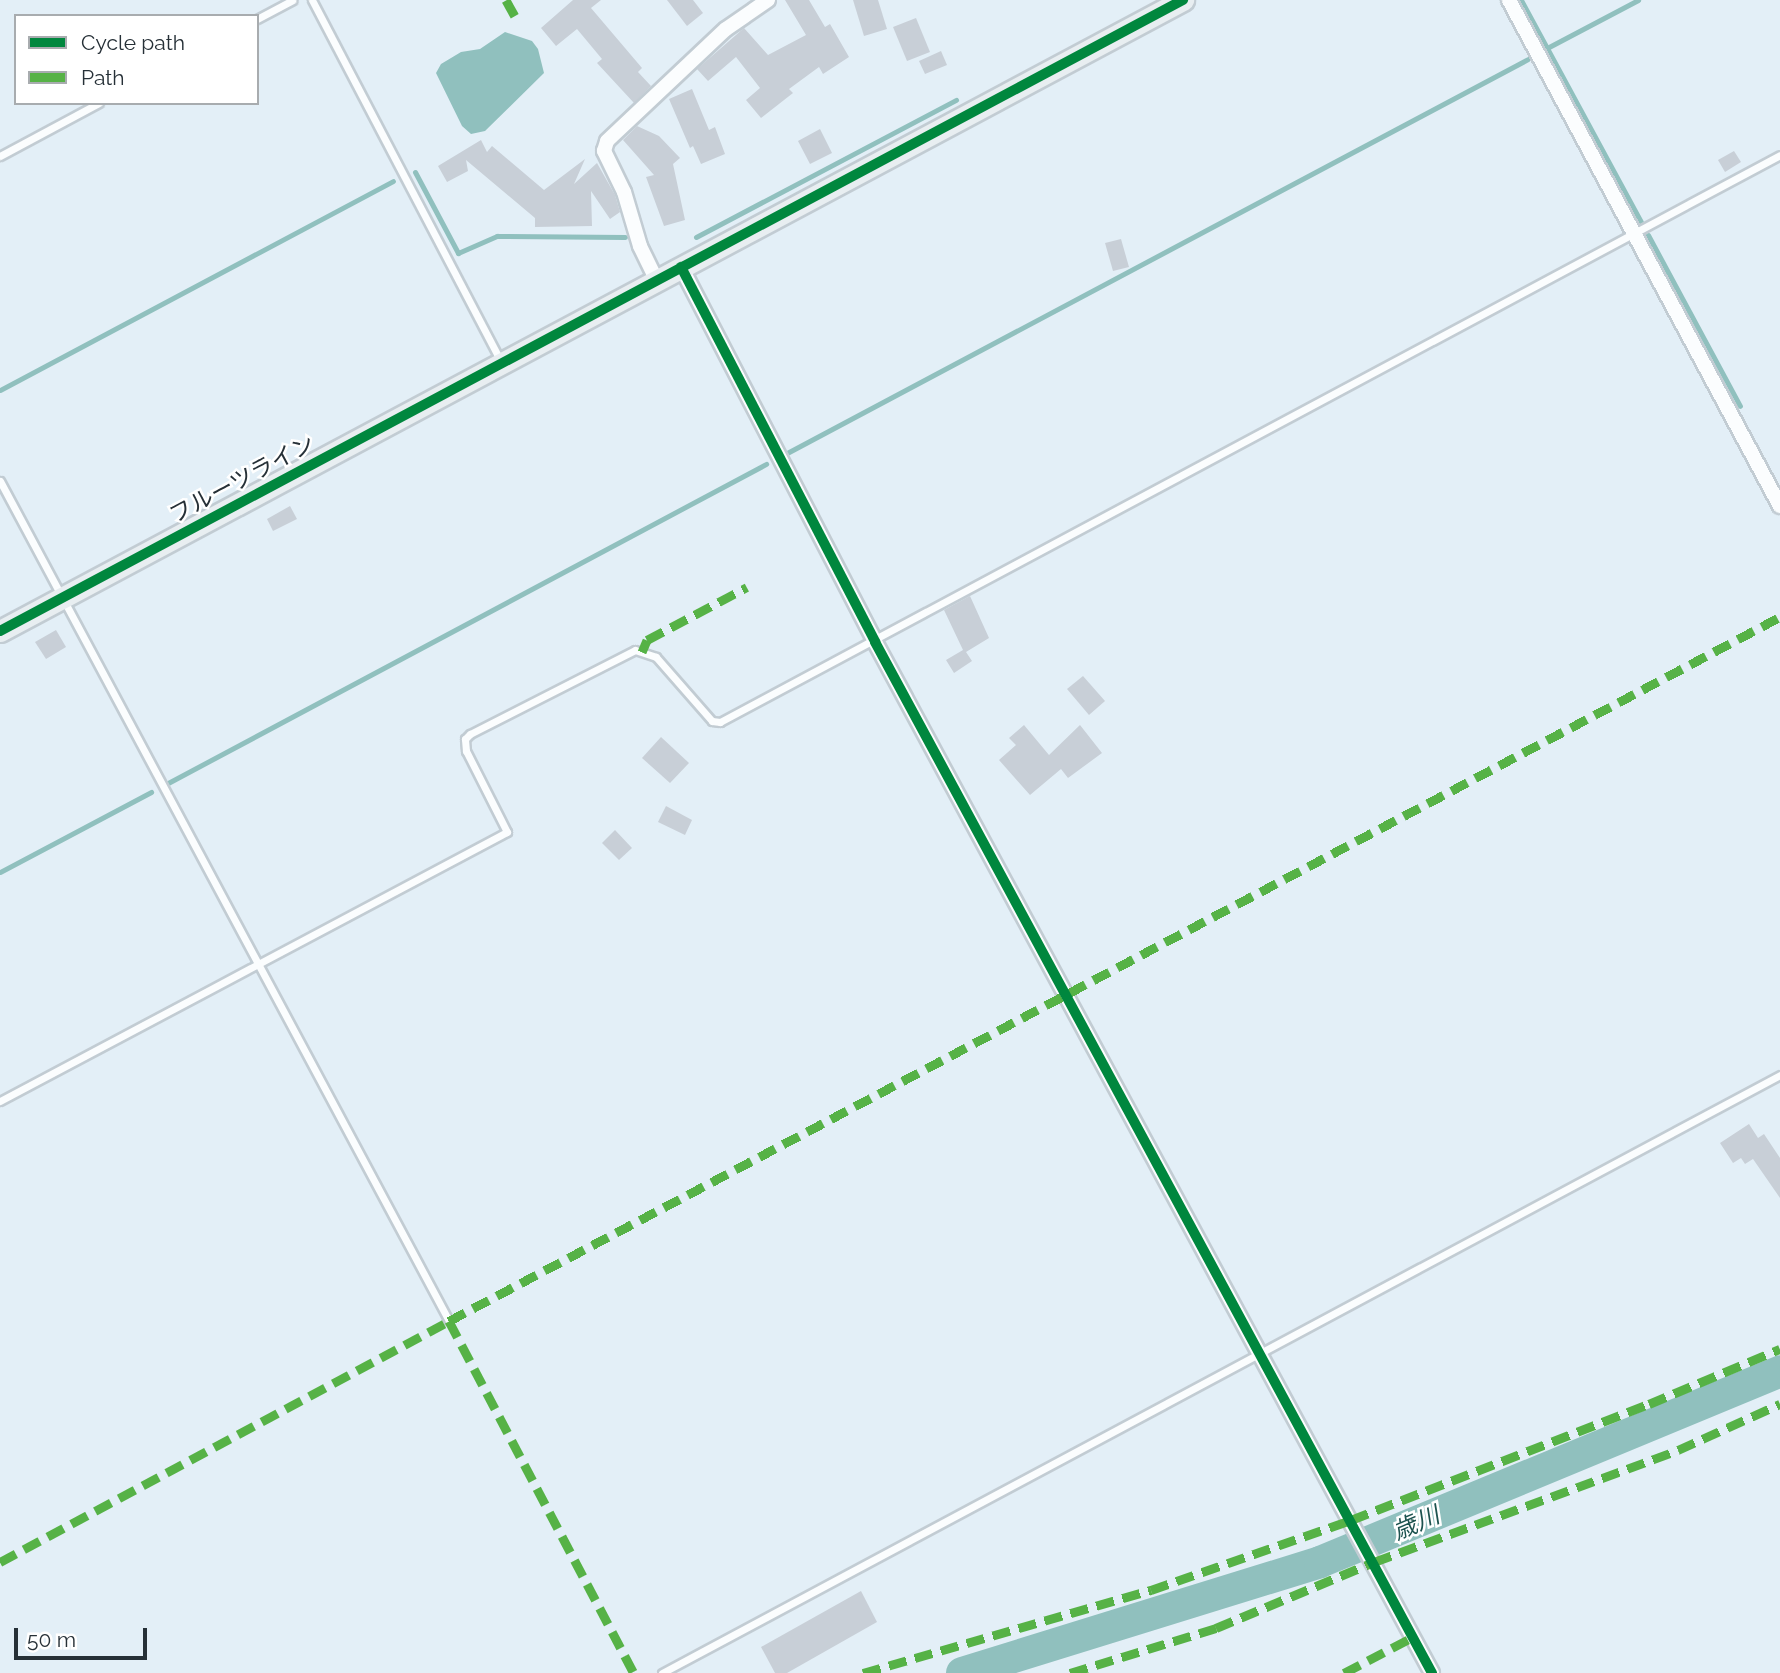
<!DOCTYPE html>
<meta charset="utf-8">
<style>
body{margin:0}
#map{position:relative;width:1780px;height:1673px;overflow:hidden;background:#e3eff7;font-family:Raleway,"Noto Sans JP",sans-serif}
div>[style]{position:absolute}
.water>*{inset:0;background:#90c0be}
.stream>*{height:5px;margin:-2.5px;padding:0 2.5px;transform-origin:2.5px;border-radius:2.5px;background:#90c0be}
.river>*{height:32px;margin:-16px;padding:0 16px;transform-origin:16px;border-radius:16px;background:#90c0be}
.building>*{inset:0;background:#c8cfd7}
.roads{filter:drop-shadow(2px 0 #c2ccd3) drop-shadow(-2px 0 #c2ccd3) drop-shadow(0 2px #c2ccd3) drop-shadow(0 -2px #c2ccd3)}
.lane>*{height:7px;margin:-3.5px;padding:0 3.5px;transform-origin:3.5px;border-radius:3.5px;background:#fbfdfe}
.street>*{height:14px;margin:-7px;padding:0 7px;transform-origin:7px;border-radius:7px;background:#fbfdfe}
.secondary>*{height:21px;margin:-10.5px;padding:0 10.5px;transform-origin:10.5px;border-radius:10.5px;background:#e8eef1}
.quiet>*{height:9px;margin-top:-4.5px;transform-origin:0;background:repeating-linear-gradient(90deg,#56b246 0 18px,transparent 0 27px)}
.cycleway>*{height:10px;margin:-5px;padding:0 5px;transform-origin:5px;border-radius:5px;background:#00873e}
span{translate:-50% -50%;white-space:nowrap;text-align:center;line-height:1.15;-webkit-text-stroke:5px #fff;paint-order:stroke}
.street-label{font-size:23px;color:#263037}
.water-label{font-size:24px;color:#1d534f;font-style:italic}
.legend{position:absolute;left:14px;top:14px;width:245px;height:91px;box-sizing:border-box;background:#fff;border:2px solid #a8acaf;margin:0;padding:9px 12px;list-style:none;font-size:21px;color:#263037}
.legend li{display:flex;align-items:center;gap:14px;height:35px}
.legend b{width:35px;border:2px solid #a8acaf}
.scale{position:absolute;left:14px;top:1628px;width:133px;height:32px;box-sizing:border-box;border:4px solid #263037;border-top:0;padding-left:9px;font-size:21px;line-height:24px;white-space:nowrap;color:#263037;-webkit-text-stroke:5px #fff;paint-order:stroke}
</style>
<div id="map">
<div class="water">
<div style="clip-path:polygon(505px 32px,532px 41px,538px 49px,544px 73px,485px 131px,471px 134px,462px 126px,436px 73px,441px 64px,461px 52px,480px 49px)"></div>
</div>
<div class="stream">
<div style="left:1521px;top:0;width:252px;rotate:61.6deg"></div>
<div style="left:1547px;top:48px;width:103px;rotate:-27.8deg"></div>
<div style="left:415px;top:172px;width:92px;rotate:62deg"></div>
<div style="left:458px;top:253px;width:43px;rotate:-23.6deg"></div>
<div style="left:497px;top:236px;width:128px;rotate:0.4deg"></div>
<div style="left:1648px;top:235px;width:194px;rotate:61.7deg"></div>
<div style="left:696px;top:237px;width:294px;rotate:-27.8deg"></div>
<div style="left:0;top:390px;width:445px;rotate:-28deg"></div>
<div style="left:787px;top:453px;width:839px;rotate:-28deg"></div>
<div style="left:168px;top:783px;width:678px;rotate:-28.08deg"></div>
<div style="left:0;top:872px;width:171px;rotate:-27.9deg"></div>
</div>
<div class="river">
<div style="left:962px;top:1673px;width:375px;rotate:-17.2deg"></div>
<div style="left:1320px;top:1562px;width:498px;rotate:-22.5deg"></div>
</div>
<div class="building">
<div style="clip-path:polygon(573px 0,601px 0,591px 8px,642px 68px,638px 72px,651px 86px,634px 103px,597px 63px,602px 59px,577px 29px,556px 46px,541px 28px)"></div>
<div style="clip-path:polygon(667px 0,693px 0,703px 13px,687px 26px)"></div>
<div style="clip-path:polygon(785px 0,809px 0,825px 27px,830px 24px,849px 57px,823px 74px,819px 67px,789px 89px,793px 93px,761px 118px,746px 100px,760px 88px,736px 57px,708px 81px,697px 69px,744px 28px,768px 55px,806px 35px)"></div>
<div style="clip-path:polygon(853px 0,878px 0,887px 29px,864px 36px)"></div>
<div style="clip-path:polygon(916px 18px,930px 52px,907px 61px,893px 27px)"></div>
<div style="clip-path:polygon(941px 51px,947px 65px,925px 74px,919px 61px)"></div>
<div style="clip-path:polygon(692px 89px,709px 130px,715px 127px,725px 154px,701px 164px,693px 146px,690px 148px,669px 99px)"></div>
<div style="clip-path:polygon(637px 126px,659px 136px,680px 158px,673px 164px,685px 220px,664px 226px,646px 177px,654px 175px,623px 140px)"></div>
<div style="clip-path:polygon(820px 129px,832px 153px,810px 164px,798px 141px)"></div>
<div style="clip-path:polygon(481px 140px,487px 152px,492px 146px,544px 190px,585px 159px,574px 184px,597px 163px,615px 195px,620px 212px,610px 219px,591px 191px,592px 226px,535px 227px,535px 218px,466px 160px,468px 171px,447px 182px,438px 166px)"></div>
<div style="clip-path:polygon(1734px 151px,1741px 162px,1725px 172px,1718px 160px)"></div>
<div style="clip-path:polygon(1121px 239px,1129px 267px,1113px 271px,1105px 243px)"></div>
<div style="clip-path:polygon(290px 506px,297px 519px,273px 531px,267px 519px)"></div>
<div style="clip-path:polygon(970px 596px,989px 638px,966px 652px,972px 661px,954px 673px,946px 660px,963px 650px,944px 610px)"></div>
<div style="clip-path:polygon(56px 630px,66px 647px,46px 659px,35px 642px)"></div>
<div style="clip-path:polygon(1083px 676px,1105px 701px,1089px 715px,1067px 689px)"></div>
<div style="clip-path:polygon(1024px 725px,1049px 755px,1080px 725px,1102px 753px,1068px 778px,1061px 769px,1030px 795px,999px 760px,1016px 745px,1009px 738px)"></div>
<div style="clip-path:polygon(661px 737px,689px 763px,670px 783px,642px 758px)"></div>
<div style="clip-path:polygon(666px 806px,692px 820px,685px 835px,658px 822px)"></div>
<div style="clip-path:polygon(615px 830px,632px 848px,619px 860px,602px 843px)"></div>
<div style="clip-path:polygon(1749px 1124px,1758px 1138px,1764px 1134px,1780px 1158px,1780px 1198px,1753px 1159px,1745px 1164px,1741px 1158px,1733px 1163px,1720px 1143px)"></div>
<div style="clip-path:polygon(861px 1591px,877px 1622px,787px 1673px,775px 1673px,761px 1647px)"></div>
</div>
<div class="roads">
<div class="lane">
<div style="left:312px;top:0;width:407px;rotate:62.4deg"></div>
<div style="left:257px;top:19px;width:40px;rotate:-28deg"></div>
<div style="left:0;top:156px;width:112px;rotate:-28.2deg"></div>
<div style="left:0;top:481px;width:952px;rotate:61.87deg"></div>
<div style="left:0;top:1101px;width:574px;rotate:-27.95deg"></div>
<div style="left:507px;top:832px;width:91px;rotate:-116.8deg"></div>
<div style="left:466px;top:751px;width:12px;rotate:-95deg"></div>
<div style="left:465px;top:739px;width:7px;rotate:-45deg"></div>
<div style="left:470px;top:734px;width:185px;rotate:-27deg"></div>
<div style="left:635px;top:650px;width:22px;rotate:18deg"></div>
<div style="left:656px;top:657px;width:85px;rotate:48.8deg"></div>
<div style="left:712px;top:721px;width:8px;rotate:7deg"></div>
<div style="left:720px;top:722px;width:1202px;rotate:-28.14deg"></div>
<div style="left:662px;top:1673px;width:1268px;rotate:-28.14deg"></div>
</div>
<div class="street">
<div style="left:1509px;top:0;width:574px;rotate:61.83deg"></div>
<div style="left:681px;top:267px;width:422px;rotate:62.6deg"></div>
<div style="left:875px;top:642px;width:1172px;rotate:61.62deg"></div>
<div style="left:657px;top:281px;width:39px;rotate:-116deg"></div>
<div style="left:640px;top:246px;width:56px;rotate:-106.5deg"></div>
<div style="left:624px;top:192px;width:46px;rotate:-116deg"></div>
<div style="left:604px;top:151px;width:10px;rotate:-73deg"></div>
<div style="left:607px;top:141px;width:163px;rotate:-43.3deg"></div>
<div style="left:726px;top:29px;width:51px;rotate:-34.6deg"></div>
</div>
<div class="secondary">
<div style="left:0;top:631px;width:1341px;rotate:-28.08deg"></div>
</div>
</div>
<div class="quiet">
<div style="left:506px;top:0;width:18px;rotate:61deg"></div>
<div style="left:642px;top:652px;width:13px;rotate:-67deg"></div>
<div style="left:647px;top:640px;width:113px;rotate:-27.9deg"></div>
<div style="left:449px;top:1321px;width:398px;rotate:62.3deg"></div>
<div style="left:0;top:1562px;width:510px;rotate:-28.22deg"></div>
<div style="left:449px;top:1321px;width:1506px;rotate:-27.88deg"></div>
<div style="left:863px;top:1673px;width:300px;rotate:-16.1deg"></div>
<div style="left:1151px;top:1590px;width:212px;rotate:-19.3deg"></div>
<div style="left:1351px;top:1520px;width:320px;rotate:-21.3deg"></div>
<div style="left:1649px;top:1404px;width:142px;rotate:-22.8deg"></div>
<div style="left:1070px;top:1673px;width:153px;rotate:-17.1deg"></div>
<div style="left:1216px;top:1628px;width:171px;rotate:-22.7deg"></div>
<div style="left:1374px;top:1562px;width:324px;rotate:-20.2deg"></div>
<div style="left:1678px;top:1450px;width:112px;rotate:-24.3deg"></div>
<div style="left:1344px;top:1673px;width:78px;rotate:-27.6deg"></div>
</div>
<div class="cycleway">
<div style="left:681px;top:267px;width:422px;rotate:62.6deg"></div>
<div style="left:875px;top:642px;width:1172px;rotate:61.62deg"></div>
<div style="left:0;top:631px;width:1341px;rotate:-28.08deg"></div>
</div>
<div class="street-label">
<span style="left:242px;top:479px;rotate:-28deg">フルーツライン</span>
</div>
<div class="water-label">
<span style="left:1416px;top:1523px;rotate:-23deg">歳川</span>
</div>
<ul class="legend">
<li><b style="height:9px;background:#00873e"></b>Cycle path</li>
<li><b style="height:9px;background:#56b246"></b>Path</li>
</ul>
<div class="scale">50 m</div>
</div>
